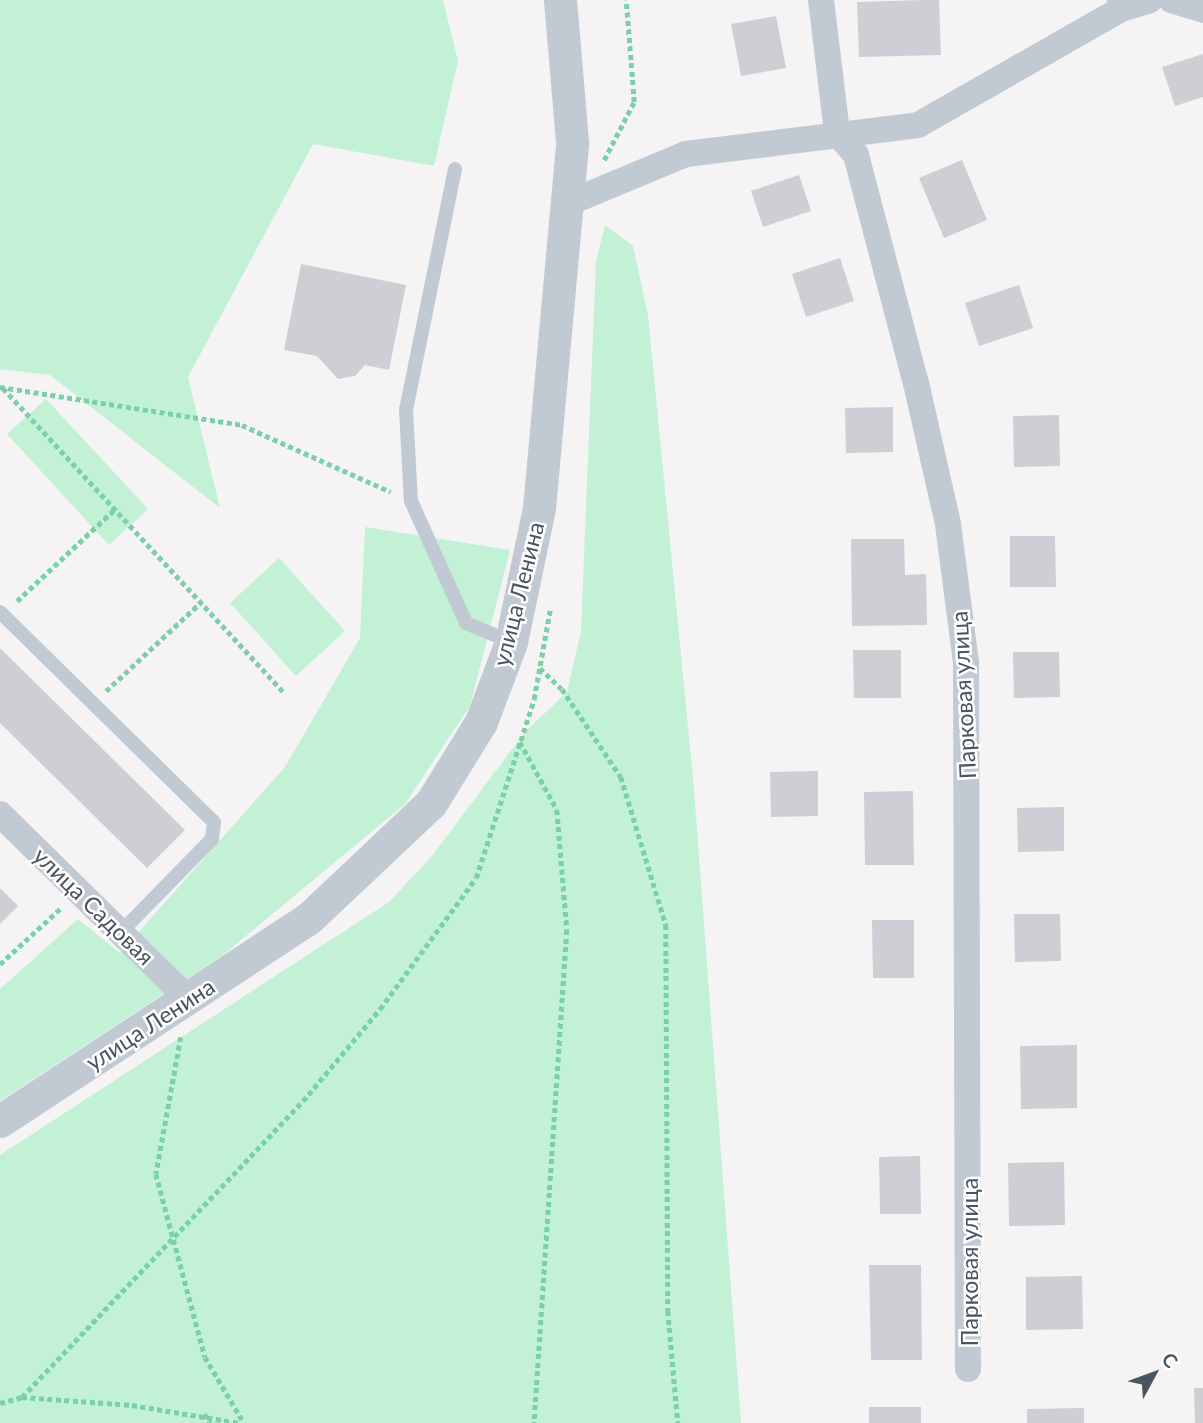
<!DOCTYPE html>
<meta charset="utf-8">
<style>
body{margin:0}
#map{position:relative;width:1203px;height:1423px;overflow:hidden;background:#f5f3f3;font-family:Lato,sans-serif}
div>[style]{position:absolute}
.green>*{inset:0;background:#c3f1d5}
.building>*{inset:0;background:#cdcfd5}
.path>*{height:4.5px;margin-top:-2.25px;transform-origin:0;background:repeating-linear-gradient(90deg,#7ad0a7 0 5px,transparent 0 8.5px)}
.service>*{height:14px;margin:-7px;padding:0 7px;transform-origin:7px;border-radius:7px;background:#c1cad2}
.minor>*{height:26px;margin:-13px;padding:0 13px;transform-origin:13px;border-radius:13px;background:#c1cad2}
.tertiary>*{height:33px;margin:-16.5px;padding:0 16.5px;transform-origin:16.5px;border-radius:16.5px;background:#c1cad2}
span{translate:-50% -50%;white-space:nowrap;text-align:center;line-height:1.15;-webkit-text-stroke:5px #fff;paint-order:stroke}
.street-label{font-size:23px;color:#4a5561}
.north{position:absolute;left:1119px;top:1339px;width:70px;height:70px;-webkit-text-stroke:5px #fff;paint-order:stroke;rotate:49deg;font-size:19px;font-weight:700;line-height:28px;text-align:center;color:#4a5561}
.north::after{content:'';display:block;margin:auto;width:24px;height:32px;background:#4a5561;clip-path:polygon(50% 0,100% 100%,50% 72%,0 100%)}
</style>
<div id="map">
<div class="green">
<div style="clip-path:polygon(0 0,443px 0,458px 61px,434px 166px,313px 144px,188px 377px,220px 508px,50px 375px,0 369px)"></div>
<div style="clip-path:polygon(605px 225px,633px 246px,648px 315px,694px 789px,741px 1423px,0 1423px,0 1155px,389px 902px,432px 856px,524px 733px,567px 692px,581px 631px,596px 261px)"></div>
<div style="clip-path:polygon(46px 399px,148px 509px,109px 545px,7px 434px)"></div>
<div style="clip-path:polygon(365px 527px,510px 550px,470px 706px,405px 804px,223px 955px,0 1101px,0 989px,78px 919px,120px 953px,285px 767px,360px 638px)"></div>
<div style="clip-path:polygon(279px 558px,345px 631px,296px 676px,230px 603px)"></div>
</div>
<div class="building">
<div style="clip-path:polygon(924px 0,939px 0,941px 55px,859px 57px,857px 2px)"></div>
<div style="clip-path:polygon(776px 16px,786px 68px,741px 76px,731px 24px)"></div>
<div style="clip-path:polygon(1203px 54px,1203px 97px,1175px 106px,1162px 67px)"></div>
<div style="clip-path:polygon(962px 160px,987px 220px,944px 238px,919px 178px)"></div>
<div style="clip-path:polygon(799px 175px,811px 211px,763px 227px,751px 191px)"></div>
<div style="clip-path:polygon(840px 258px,854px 301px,806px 317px,792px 274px)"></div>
<div style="clip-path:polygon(301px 264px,406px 285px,389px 370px,365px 365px,355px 376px,338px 379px,317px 356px,284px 350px)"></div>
<div style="clip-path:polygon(1019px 285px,1033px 328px,979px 346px,965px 303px)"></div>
<div style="clip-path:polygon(893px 407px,893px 452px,846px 453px,845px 408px)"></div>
<div style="clip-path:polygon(1059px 415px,1060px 466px,1014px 467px,1013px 416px)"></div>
<div style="clip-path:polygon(1010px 536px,1055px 536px,1056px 587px,1010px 587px)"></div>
<div style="clip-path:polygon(851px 539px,904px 539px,905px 575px,926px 574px,927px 625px,852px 626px)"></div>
<div style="clip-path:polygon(0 648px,185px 830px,147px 868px,0 723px)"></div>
<div style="clip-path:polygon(853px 650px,901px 650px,901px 698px,854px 698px)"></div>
<div style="clip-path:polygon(1013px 652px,1059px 652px,1060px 697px,1014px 698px)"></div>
<div style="clip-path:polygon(818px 771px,818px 816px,771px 817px,770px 772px)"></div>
<div style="clip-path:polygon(913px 791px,914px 865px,865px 865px,864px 792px)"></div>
<div style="clip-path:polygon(1064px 807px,1064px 851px,1018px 852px,1017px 808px)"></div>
<div style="clip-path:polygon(0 888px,18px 906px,0 924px)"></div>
<div style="clip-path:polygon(1014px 914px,1060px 914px,1061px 961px,1015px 962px)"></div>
<div style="clip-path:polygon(872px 920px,914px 920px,914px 978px,873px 978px)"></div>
<div style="clip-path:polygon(1077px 1045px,1077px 1108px,1021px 1109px,1020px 1046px)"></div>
<div style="clip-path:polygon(920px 1156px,921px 1214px,880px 1214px,879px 1157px)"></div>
<div style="clip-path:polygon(1064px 1162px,1065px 1225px,1009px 1226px,1008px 1163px)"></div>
<div style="clip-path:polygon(869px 1265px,921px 1265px,922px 1360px,871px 1360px)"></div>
<div style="clip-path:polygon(1082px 1276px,1083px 1329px,1026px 1330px,1026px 1277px)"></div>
<div style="clip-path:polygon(1194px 1388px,1203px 1388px,1203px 1423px,1195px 1423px)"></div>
<div style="clip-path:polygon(869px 1407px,921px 1407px,921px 1423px,869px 1423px)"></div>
<div style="clip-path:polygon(1084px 1408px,1084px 1423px,1027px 1423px,1027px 1409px)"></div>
</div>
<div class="path">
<div style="left:604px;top:160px;width:65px;rotate:-62.7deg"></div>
<div style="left:634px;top:102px;width:102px;rotate:-94.5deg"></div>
<div style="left:0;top:387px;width:245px;rotate:8.9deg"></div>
<div style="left:242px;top:425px;width:163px;rotate:24.2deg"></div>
<div style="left:3px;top:388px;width:416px;rotate:47.3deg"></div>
<div style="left:17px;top:601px;width:136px;rotate:-43.2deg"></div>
<div style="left:540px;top:668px;width:30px;rotate:44deg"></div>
<div style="left:562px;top:689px;width:106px;rotate:56.2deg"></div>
<div style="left:621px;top:777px;width:155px;rotate:73.1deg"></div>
<div style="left:666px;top:925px;width:386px;rotate:89.7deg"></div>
<div style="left:668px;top:1311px;width:112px;rotate:84.9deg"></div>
<div style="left:106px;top:691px;width:130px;rotate:-43.1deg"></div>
<div style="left:520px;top:742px;width:77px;rotate:61.4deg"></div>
<div style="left:557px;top:810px;width:120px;rotate:85.2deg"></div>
<div style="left:567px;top:930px;width:494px;rotate:93.8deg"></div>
<div style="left:0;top:964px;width:83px;rotate:-42.6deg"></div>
<div style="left:181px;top:1037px;width:139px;rotate:100.3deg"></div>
<div style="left:156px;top:1174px;width:189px;rotate:75deg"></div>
<div style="left:205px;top:1357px;width:77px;rotate:59.4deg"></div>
<div style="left:22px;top:1397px;width:408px;rotate:-46.5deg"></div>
<div style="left:303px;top:1101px;width:120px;rotate:-50.1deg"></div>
<div style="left:380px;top:1009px;width:162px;rotate:-53.8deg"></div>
<div style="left:476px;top:878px;width:188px;rotate:-72deg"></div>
<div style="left:534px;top:699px;width:90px;rotate:-79.8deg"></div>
<div style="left:0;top:1403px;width:23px;rotate:-15deg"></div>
<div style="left:22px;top:1397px;width:110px;rotate:4.2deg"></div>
<div style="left:132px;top:1405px;width:109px;rotate:9.5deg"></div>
<div style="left:204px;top:1414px;width:11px;rotate:52deg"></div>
</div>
<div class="service">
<div style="left:455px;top:169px;width:246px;rotate:101.5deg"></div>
<div style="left:406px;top:410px;width:91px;rotate:86.9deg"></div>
<div style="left:411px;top:501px;width:134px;rotate:65.7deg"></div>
<div style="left:466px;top:623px;width:49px;rotate:22.9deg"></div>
<div style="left:0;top:612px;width:300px;rotate:44.5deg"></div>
<div style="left:214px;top:822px;width:17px;rotate:97deg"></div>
<div style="left:212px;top:839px;width:130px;rotate:134.4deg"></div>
</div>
<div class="minor">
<div style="left:821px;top:0;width:134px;rotate:83.1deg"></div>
<div style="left:837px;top:133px;width:29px;rotate:49deg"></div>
<div style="left:856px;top:155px;width:236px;rotate:75.3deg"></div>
<div style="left:916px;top:383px;width:145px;rotate:77.2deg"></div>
<div style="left:948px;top:524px;width:139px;rotate:82.6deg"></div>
<div style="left:966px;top:662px;width:707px;rotate:89.84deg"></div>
<div style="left:1120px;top:0;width:9px;rotate:84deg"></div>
<div style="left:1121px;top:9px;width:30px;rotate:-17deg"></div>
<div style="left:1171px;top:0;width:34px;rotate:17deg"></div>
<div style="left:566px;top:204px;width:130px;rotate:-22.6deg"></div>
<div style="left:686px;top:154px;width:234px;rotate:-7.1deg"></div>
<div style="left:918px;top:125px;width:234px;rotate:-29.7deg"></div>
<div style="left:0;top:814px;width:264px;rotate:44.5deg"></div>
</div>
<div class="tertiary">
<div style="left:0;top:1121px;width:368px;rotate:-33.3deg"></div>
<div style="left:308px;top:919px;width:169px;rotate:-43.3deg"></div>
<div style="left:431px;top:803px;width:95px;rotate:-58.3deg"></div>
<div style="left:481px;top:722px;width:85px;rotate:-69.4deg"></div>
<div style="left:511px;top:642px;width:137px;rotate:-78.2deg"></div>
<div style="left:539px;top:508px;width:367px;rotate:-84.8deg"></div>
<div style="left:572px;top:142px;width:143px;rotate:-94.8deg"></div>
</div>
<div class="street-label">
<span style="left:518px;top:594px;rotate:-76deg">улица Ленина</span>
<span style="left:963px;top:695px;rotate:-93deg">Парковая улица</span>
<span style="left:94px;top:906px;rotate:44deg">улица Садовая</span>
<span style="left:150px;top:1024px;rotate:-33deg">улица Ленина</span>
<span style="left:969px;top:1262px;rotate:-90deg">Парковая улица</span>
</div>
<div class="north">С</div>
</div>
